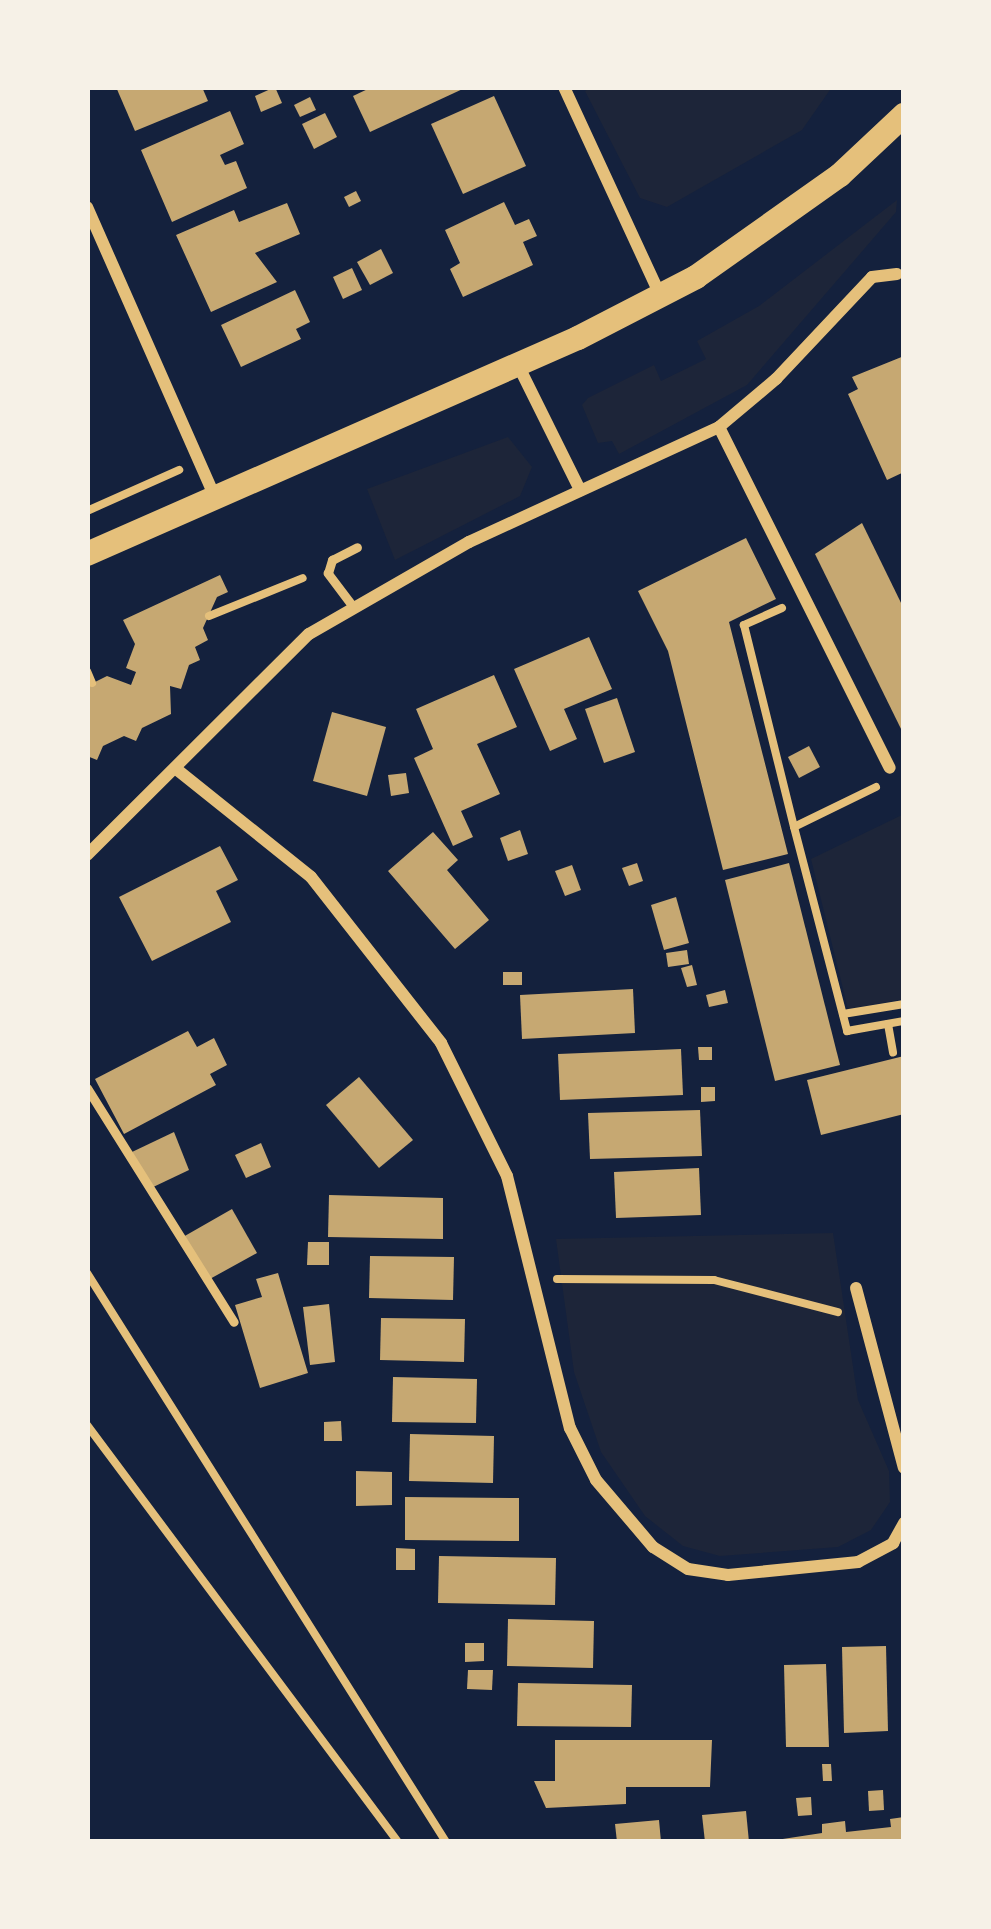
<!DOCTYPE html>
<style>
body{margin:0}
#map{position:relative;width:991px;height:1929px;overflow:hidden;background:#14213d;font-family:Cabin,sans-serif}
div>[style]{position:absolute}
.green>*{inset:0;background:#1d2539}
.building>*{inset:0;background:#c6a872}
.path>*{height:8px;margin:-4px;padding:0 4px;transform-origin:4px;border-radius:4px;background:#e5c07b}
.service>*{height:9px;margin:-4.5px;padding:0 4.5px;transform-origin:4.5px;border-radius:4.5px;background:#e5c07b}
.minor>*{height:12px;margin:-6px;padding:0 6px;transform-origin:6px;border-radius:6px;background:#e5c07b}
.secondary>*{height:24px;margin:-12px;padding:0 12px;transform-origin:12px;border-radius:12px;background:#e5c07b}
span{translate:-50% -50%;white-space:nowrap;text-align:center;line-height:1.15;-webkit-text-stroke:12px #f6f1e7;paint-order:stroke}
.frame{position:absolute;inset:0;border:90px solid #f6f1e7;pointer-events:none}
</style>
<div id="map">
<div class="green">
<div style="clip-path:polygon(592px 87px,832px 87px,802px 130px,667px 207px,640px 198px,585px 91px)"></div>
<div style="clip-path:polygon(897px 200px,896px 212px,747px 385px,619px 454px,612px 441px,598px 443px,582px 405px,588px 398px,654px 365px,661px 381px,706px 359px,697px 341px,759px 306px)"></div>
<div style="clip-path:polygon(508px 437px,532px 467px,520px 496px,395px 560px,367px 489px)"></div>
<div style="clip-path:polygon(904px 814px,904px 999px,848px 1009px,811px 859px)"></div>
<div style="clip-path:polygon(833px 1233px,858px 1400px,889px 1471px,890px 1502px,871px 1530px,838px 1547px,720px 1556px,683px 1546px,645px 1516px,601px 1452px,574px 1372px,556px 1239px)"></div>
</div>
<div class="building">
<div style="clip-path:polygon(116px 87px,202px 87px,208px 101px,135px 131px)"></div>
<div style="clip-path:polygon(275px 87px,282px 103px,261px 112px,255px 96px)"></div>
<div style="clip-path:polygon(372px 87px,467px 87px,370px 132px,353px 96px)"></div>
<div style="clip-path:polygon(494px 96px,526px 166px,463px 194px,431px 124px)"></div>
<div style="clip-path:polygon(310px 97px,316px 110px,300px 117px,294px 105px)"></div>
<div style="clip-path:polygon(230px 111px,244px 144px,220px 155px,225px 165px,236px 161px,247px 188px,172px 222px,141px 150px)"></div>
<div style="clip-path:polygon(325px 113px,337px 137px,314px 149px,302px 124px)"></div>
<div style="clip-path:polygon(356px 191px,361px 201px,349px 207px,344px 197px)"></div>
<div style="clip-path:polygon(504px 202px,515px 225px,529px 219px,537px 236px,523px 242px,533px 265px,463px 297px,450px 269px,460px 263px,445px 230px)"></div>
<div style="clip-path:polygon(287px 203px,300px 234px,255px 253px,277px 282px,211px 312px,176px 235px,234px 210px,239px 222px)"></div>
<div style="clip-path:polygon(381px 249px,393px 273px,370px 285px,357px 262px)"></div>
<div style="clip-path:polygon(352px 268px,362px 290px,343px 299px,333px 277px)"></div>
<div style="clip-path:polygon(295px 290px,310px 322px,296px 329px,301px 339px,241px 367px,221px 325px)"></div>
<div style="clip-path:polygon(904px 356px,904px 472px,887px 480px,848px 394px,858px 389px,852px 377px)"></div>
<div style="clip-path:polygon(862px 523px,904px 609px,904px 735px,815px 554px)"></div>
<div style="clip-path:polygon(746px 538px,776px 599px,729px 622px,788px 854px,723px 870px,668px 651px,638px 591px)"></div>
<div style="clip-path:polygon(220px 575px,228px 592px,217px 597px,203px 628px,208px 640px,195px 647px,200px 660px,189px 665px,181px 689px,170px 686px,171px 714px,142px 728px,136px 741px,124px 736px,103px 746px,97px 760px,87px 756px,87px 686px,107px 676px,131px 685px,136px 672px,126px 668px,135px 644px,123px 620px)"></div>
<div style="clip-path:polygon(589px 637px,612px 689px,564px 709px,577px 739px,550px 751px,514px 669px)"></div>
<div style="clip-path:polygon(494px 675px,517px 727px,477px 744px,500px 794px,461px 811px,473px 837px,453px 846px,414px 758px,433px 749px,416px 709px)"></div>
<div style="clip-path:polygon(617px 698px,635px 752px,604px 763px,585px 709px)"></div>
<div style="clip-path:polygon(332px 712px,386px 727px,367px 796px,313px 781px)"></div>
<div style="clip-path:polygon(809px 746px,820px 767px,799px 778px,788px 757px)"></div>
<div style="clip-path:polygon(406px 773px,409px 793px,391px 796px,388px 775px)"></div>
<div style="clip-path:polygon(520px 830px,528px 854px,508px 861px,500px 838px)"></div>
<div style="clip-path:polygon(433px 832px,458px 860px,447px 870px,489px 920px,455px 949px,388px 871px)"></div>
<div style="clip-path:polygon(220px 846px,238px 880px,216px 891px,231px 922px,152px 961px,119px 897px)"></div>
<div style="clip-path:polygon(637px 863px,643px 881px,629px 886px,622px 868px)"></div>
<div style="clip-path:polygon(789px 863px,840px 1065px,775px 1081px,725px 880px)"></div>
<div style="clip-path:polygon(572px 865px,581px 890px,565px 896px,555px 871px)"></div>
<div style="clip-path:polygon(676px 897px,689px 943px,664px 950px,651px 905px)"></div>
<div style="clip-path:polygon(687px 950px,689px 964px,668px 967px,666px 953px)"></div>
<div style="clip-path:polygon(692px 965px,697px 985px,687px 987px,681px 968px)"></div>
<div style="clip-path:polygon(503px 972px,522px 972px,522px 985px,503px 985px)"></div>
<div style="clip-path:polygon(633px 989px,635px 1033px,522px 1039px,520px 995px)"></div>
<div style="clip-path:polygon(725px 990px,728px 1003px,709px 1007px,706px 995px)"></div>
<div style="clip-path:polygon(188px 1031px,197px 1047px,214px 1038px,227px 1065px,210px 1074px,216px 1085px,124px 1134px,95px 1079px)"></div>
<div style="clip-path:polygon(698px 1047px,712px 1047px,712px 1060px,699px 1060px)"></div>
<div style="clip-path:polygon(681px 1049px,683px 1095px,560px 1100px,558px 1054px)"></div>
<div style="clip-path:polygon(904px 1056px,904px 1114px,821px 1135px,807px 1080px)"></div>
<div style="clip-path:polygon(359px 1077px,413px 1140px,379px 1168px,326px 1105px)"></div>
<div style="clip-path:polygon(701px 1087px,715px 1087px,715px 1101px,701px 1102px)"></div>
<div style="clip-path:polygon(700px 1110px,702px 1156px,590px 1159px,588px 1113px)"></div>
<div style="clip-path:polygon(174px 1132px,189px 1170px,149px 1189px,132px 1152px)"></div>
<div style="clip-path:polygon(261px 1143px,271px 1167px,246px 1178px,235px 1155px)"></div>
<div style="clip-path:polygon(699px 1168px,701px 1215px,616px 1218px,614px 1172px)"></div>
<div style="clip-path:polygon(329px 1195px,443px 1198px,443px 1239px,328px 1237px)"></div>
<div style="clip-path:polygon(232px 1209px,257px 1253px,208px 1280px,183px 1237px)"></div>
<div style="clip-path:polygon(308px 1242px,329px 1242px,329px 1265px,307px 1265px)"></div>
<div style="clip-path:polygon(370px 1256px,454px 1257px,453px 1300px,369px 1298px)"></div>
<div style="clip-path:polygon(278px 1273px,308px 1373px,260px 1388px,235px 1305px,262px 1297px,256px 1279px)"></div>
<div style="clip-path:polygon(329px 1304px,335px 1362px,310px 1365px,303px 1307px)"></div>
<div style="clip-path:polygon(381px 1318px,465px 1319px,464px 1362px,380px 1360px)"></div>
<div style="clip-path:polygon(393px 1377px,477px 1379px,476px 1423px,392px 1422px)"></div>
<div style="clip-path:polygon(341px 1421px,342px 1441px,324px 1441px,324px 1422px)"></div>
<div style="clip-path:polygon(410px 1434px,494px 1436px,493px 1483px,409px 1481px)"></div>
<div style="clip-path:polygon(356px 1471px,392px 1472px,392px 1505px,356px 1506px)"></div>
<div style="clip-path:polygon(405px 1497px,519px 1498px,519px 1541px,405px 1540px)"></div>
<div style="clip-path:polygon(396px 1548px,415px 1549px,415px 1570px,396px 1570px)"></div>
<div style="clip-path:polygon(439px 1556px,556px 1558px,555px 1605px,438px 1603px)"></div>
<div style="clip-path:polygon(508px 1619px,594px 1621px,593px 1668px,507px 1666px)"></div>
<div style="clip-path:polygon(465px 1643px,484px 1643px,484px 1661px,465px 1662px)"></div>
<div style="clip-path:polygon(886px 1646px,888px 1731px,844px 1733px,842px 1647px)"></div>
<div style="clip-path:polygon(826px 1664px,829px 1747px,786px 1747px,784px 1665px)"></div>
<div style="clip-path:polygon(468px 1670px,493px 1670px,492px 1690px,467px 1689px)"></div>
<div style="clip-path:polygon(518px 1683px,632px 1685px,631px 1727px,517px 1726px)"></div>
<div style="clip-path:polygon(555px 1740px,712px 1740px,710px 1787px,626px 1787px,626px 1804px,546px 1808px,534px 1781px,555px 1781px)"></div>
<div style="clip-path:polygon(822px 1764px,831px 1764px,832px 1781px,823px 1781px)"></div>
<div style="clip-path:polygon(883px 1790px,884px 1810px,869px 1811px,868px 1791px)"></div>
<div style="clip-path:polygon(811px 1797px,812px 1815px,798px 1816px,796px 1798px)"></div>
<div style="clip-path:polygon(746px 1811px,749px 1842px,705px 1842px,702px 1815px)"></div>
<div style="clip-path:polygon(904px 1817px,904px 1842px,763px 1842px,822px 1833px,822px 1824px,845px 1821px,846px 1832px,891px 1827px,890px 1819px)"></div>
<div style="clip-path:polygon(659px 1820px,661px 1842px,617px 1842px,615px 1824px)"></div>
</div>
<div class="path">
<div style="left:87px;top:511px;width:101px;rotate:-24deg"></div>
<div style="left:782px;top:608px;width:42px;rotate:155.9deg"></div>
<div style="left:744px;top:625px;width:208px;rotate:76.1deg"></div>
<div style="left:209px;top:616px;width:101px;rotate:-22deg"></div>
<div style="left:87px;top:671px;width:13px;rotate:67deg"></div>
<div style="left:876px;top:787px;width:91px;rotate:154deg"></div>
<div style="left:794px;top:827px;width:211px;rotate:75.4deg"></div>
<div style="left:847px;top:1031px;width:58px;rotate:-10deg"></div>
<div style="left:843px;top:1014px;width:62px;rotate:-9.3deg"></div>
<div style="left:888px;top:1024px;width:29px;rotate:80deg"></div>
<div style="left:87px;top:1273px;width:673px;rotate:57.75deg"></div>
<div style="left:557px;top:1279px;width:157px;rotate:0.4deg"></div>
<div style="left:714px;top:1280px;width:128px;rotate:14.5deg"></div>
<div style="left:87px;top:1425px;width:520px;rotate:53.28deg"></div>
</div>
<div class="service">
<div style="left:351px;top:604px;width:39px;rotate:-127deg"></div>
<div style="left:328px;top:573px;width:14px;rotate:-73deg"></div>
<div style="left:332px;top:560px;width:28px;rotate:-27deg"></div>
<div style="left:87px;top:1088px;width:276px;rotate:57.9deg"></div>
</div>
<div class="minor">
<div style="left:564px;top:87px;width:229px;rotate:65.2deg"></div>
<div style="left:87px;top:207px;width:317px;rotate:66.2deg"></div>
<div style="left:518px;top:365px;width:140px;rotate:63.6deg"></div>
<div style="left:719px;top:427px;width:381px;rotate:63.4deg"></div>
<div style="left:175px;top:768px;width:174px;rotate:38.7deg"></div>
<div style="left:311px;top:877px;width:211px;rotate:51.9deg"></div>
<div style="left:441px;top:1043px;width:148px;rotate:63.6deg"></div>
<div style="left:507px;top:1176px;width:260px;rotate:76deg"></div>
<div style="left:570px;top:1428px;width:58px;rotate:63.4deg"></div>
<div style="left:596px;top:1480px;width:88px;rotate:49.6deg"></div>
<div style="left:653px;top:1547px;width:41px;rotate:32.2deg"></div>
<div style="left:688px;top:1569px;width:40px;rotate:8.5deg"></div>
<div style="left:728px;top:1575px;width:131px;rotate:-5.7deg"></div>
<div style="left:858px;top:1562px;width:40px;rotate:-28deg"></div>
<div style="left:893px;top:1543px;width:23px;rotate:-61deg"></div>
<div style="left:87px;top:855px;width:313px;rotate:-44.9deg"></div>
<div style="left:309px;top:634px;width:185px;rotate:-29.9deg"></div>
<div style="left:469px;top:542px;width:275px;rotate:-24.7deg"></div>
<div style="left:719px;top:427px;width:75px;rotate:-40.1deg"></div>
<div style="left:776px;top:379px;width:140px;rotate:-46.7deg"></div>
<div style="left:872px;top:277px;width:25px;rotate:-7deg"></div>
<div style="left:856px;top:1288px;width:186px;rotate:75.1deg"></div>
</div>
<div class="secondary">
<div style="left:87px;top:554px;width:536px;rotate:-23.75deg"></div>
<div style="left:578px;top:338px;width:133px;rotate:-27.3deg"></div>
<div style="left:696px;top:277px;width:176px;rotate:-35.3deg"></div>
<div style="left:840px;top:175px;width:88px;rotate:-43.2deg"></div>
</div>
<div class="frame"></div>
</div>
